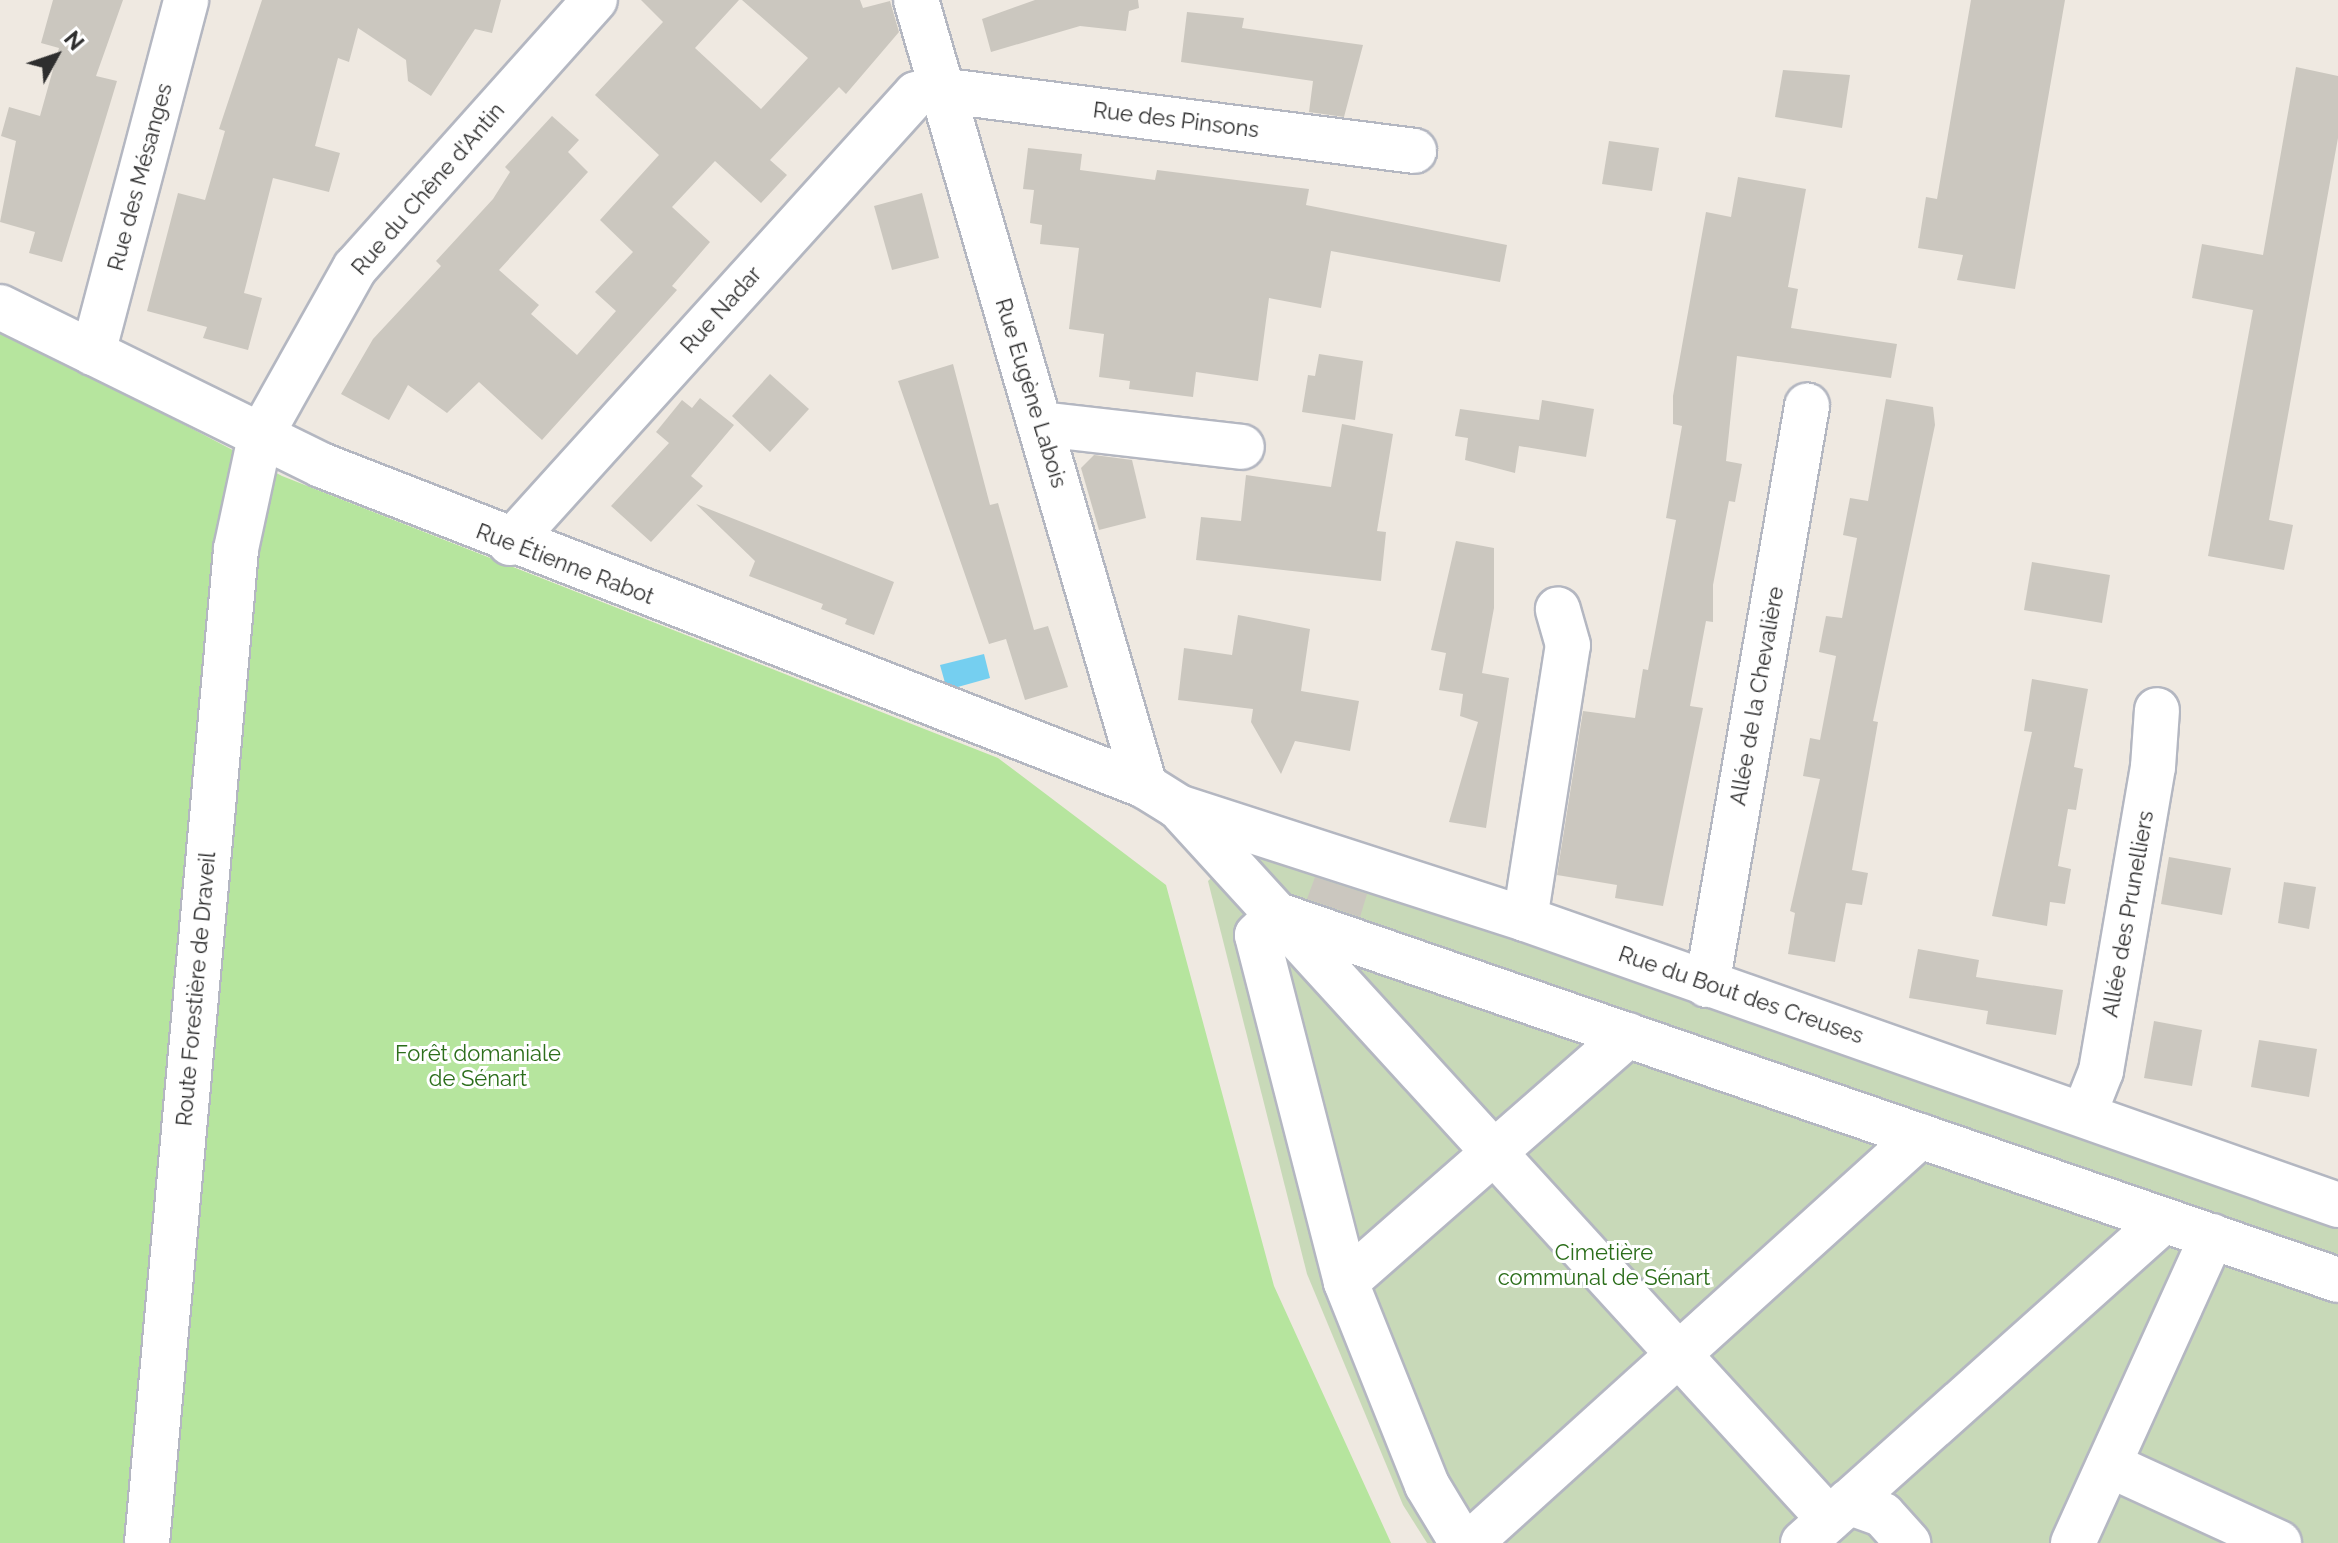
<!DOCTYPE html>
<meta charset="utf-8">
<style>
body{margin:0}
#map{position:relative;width:2338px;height:1543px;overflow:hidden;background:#efe9e1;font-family:Raleway,sans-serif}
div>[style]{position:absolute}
.green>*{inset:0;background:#b6e59e}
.cemetery>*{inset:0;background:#c8d9b8}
.water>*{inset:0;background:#75cff0}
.building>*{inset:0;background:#cbc7bf}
.roads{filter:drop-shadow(2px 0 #b4b7c1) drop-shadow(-2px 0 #b4b7c1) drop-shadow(0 2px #b4b7c1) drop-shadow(0 -2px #b4b7c1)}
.minor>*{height:44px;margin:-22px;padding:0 22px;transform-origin:22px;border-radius:22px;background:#fff}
span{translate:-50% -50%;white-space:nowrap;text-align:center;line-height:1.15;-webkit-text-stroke:6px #fff;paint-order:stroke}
.street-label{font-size:22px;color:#2e2e2e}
.park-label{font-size:22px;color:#2c6e1b}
.north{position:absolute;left:16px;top:16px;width:80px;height:80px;-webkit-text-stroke:6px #fff;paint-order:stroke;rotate:50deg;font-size:22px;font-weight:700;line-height:32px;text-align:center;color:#2e2e2e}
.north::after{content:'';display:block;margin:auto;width:28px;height:36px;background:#2e2e2e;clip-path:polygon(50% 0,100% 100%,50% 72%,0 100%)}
</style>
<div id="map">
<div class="green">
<div style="clip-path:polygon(0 328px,282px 476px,998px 758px,1166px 885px,1274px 1286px,1391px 1543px,0 1543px)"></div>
</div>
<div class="cemetery">
<div style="clip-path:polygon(1246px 846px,2338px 1227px,2338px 1543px,1427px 1543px,1403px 1505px,1307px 1274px,1208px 881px)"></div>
</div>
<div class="water">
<div style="clip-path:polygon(984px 654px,990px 678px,947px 690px,940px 665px)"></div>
</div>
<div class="building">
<div style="clip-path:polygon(53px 0,123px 0,96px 76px,117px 81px,62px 262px,29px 253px,35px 232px,0 222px,16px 141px,1px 136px,9px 107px,40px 116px,59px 48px,41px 43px)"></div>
<div style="clip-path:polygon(262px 0,501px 0,492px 33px,475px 29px,431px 96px,408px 81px,406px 60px,358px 28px,349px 62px,338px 58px,315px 146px,340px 153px,329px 192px,273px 178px,244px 293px,262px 298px,248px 350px,203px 338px,207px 327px,147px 311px,178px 193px,205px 200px,225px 131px,219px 129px)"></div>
<div style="clip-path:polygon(641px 0,739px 0,695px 48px,761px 109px,808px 58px,742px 0,860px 0,863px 8px,890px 1px,899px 32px,846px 94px,839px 87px,770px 160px,787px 175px,761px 203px,715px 161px,672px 207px,710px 242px,672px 286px,677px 290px,542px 440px,479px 382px,447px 413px,408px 385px,389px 420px,341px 394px,373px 339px,441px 266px,436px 261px,493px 199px,510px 172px,505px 167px,552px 116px,579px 140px,568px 152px,588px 172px,499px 270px,539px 305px,531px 314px,577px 355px,616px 311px,595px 292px,633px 252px,600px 220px,659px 155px,595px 95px,663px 22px)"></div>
<div style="clip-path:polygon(1035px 0,1138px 0,1139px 8px,1129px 11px,1126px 31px,1080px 26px,991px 52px,982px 19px)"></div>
<div style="clip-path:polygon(1971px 0,2065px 0,2015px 289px,1957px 280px,1963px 255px,1918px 248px,1926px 197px,1937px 199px)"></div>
<div style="clip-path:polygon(1187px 12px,1244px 18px,1242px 28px,1363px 45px,1344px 117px,1309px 112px,1313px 81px,1181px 62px)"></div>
<div style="clip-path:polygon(2296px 67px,2338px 76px,2338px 138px,2269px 520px,2293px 525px,2284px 570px,2208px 556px,2253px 310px,2192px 298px,2202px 244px,2263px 255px)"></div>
<div style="clip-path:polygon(1783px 70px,1850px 75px,1842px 128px,1775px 117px)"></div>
<div style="clip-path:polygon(1609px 141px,1659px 148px,1652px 191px,1602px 184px)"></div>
<div style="clip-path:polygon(1028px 148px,1082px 154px,1080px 170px,1155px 180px,1157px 170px,1309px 189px,1306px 205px,1507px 245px,1500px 282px,1331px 251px,1321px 308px,1269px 298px,1258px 381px,1196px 372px,1193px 397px,1129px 389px,1130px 381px,1099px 377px,1104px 334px,1069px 329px,1079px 248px,1040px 244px,1042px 225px,1030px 223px,1034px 190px,1023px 189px)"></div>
<div style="clip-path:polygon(1738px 177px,1806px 189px,1788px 287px,1798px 289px,1791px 328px,1897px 344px,1891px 378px,1737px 356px,1726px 461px,1742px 464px,1735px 502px,1729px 501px,1713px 585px,1713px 622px,1706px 621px,1690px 706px,1703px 708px,1663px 906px,1615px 898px,1617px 885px,1557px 875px,1583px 711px,1635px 718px,1643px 669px,1648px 670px,1676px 520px,1666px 518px,1682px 426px,1673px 424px,1673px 396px,1706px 212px,1731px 217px)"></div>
<div style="clip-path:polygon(922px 193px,939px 258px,892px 270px,874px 206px)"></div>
<div style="clip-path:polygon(1319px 354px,1363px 361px,1355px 420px,1302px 412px,1308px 375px,1315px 376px)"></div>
<div style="clip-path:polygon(953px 364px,990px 505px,998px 503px,1034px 630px,1048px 626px,1068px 687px,1025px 700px,1006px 639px,989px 644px,898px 381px)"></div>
<div style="clip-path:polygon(770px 374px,809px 409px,770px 452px,732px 416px)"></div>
<div style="clip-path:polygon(700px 398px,734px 425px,691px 476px,703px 486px,651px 542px,611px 506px,669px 443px,656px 432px,682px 400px,692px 408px)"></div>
<div style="clip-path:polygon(1886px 399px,1933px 407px,1935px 425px,1873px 721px,1878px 722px,1852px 870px,1868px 873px,1862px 905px,1846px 903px,1835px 962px,1788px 954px,1795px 913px,1790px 911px,1820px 779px,1803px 776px,1810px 738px,1820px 740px,1836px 656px,1819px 652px,1822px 636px,1826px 616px,1842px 618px,1857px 538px,1843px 535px,1850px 498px,1868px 501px)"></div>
<div style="clip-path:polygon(1542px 400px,1594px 409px,1586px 457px,1519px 446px,1515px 473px,1465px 460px,1468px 438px,1455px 436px,1460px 409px,1539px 420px)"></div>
<div style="clip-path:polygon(1342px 424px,1393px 434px,1377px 531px,1386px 532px,1381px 581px,1196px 560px,1201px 517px,1241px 521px,1246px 475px,1331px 487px)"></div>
<div style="clip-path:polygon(1094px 455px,1132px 460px,1146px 518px,1099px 530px,1081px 468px)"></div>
<div style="clip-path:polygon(696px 504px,894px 582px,874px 635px,845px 624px,847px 619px,821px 609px,823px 604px,749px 576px,755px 561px)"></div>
<div style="clip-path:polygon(1456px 541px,1494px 548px,1494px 608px,1482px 673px,1509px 678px,1486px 828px,1449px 822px,1478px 722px,1460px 716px,1463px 694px,1439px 690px,1446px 653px,1431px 650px)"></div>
<div style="clip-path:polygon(2032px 562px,2110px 575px,2102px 623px,2024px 610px)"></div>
<div style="clip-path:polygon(1238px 615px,1310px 629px,1301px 691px,1359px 701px,1350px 751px,1295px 741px,1281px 774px,1251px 722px,1253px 709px,1178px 700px,1184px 648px,1232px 655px)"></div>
<div style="clip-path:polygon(2032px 679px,2088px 689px,2074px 767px,2083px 769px,2076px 810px,2068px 809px,2058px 866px,2071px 869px,2065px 904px,2050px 902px,2047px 926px,1992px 916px,2032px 732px,2024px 731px)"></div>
<div style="clip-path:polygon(2169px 857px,2231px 868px,2222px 915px,2161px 904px)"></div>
<div style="clip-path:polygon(1315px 877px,1367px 894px,1360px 917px,1307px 899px)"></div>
<div style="clip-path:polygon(2284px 882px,2316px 887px,2309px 929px,2278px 923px)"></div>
<div style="clip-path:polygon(1918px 949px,1979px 960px,1976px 977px,2063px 990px,2056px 1035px,1986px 1024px,1988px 1011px,1909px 998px)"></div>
<div style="clip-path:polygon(2154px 1021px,2202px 1030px,2192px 1086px,2144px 1078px)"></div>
<div style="clip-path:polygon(2259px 1040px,2317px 1049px,2309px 1097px,2251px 1087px)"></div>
</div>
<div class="roads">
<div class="minor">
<div style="left:916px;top:0;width:819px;rotate:73.76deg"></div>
<div style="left:0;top:307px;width:358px;rotate:26.2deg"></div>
<div style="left:321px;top:465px;width:884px;rotate:21.28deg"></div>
<div style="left:1145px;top:786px;width:39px;rotate:32deg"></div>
<div style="left:1178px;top:807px;width:365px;rotate:17.9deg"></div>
<div style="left:1525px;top:919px;width:862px;rotate:19.38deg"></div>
<div style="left:93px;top:353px;width:365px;rotate:-75.2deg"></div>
<div style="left:1041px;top:424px;width:202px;rotate:6.5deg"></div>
<div style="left:510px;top:543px;width:605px;rotate:-47.88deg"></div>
<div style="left:916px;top:94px;width:23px;rotate:-10deg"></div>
<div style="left:939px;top:90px;width:479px;rotate:7.3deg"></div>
<div style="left:1183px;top:812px;width:958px;rotate:47.58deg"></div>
<div style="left:1525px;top:919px;width:277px;rotate:-81.1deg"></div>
<div style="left:1568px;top:645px;width:37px;rotate:-106deg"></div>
<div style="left:1707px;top:985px;width:588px;rotate:-80.2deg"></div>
<div style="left:2084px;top:1114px;width:46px;rotate:-68.4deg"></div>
<div style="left:2101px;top:1071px;width:308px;rotate:-80.3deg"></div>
<div style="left:2153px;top:767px;width:57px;rotate:-86deg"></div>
<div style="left:1346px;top:1282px;width:375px;rotate:-41.2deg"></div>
<div style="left:2109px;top:1465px;width:187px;rotate:24.6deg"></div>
<div style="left:1848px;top:1502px;width:37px;rotate:20deg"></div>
<div style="left:1883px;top:1515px;width:38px;rotate:48deg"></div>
<div style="left:147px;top:1543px;width:998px;rotate:-84.88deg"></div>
<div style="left:236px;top:549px;width:115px;rotate:-77.9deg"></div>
<div style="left:260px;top:437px;width:194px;rotate:-60.7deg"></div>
<div style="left:355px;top:268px;width:360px;rotate:-48.2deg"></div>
<div style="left:1462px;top:1543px;width:68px;rotate:-121.1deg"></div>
<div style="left:1427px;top:1485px;width:219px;rotate:-111.8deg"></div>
<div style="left:1346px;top:1282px;width:358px;rotate:-104.4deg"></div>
<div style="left:1257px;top:935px;width:29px;rotate:-44deg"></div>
<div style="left:1278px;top:915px;width:1121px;rotate:19deg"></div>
<div style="left:1470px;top:1543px;width:607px;rotate:-42.13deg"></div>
<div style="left:1803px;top:1543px;width:484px;rotate:-41.8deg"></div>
<div style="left:2073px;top:1543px;width:337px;rotate:-65.6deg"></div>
</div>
</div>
<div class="street-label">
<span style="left:1176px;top:120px;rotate:7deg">Rue des Pinsons</span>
<span style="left:140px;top:177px;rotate:-75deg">Rue des Mésanges</span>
<span style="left:428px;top:189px;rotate:-49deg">Rue du Chêne d'Antin</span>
<span style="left:721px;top:310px;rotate:-48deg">Rue Nadar</span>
<span style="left:1031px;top:393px;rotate:73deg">Rue Eugène Labois</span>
<span style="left:565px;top:564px;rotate:21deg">Rue Étienne Rabot</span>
<span style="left:1757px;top:696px;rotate:-80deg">Allée de la Chevalière</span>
<span style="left:2128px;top:914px;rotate:-80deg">Allée des Prunelliers</span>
<span style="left:196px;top:989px;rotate:-85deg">Route Forestière de Draveil</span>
<span style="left:1741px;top:995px;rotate:19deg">Rue du Bout des Creuses</span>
</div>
<div class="park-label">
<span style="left:478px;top:1066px">Forêt domaniale<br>de Sénart</span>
<span style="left:1604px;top:1265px">Cimetière<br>communal de Sénart</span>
</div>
<div class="north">N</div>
</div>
